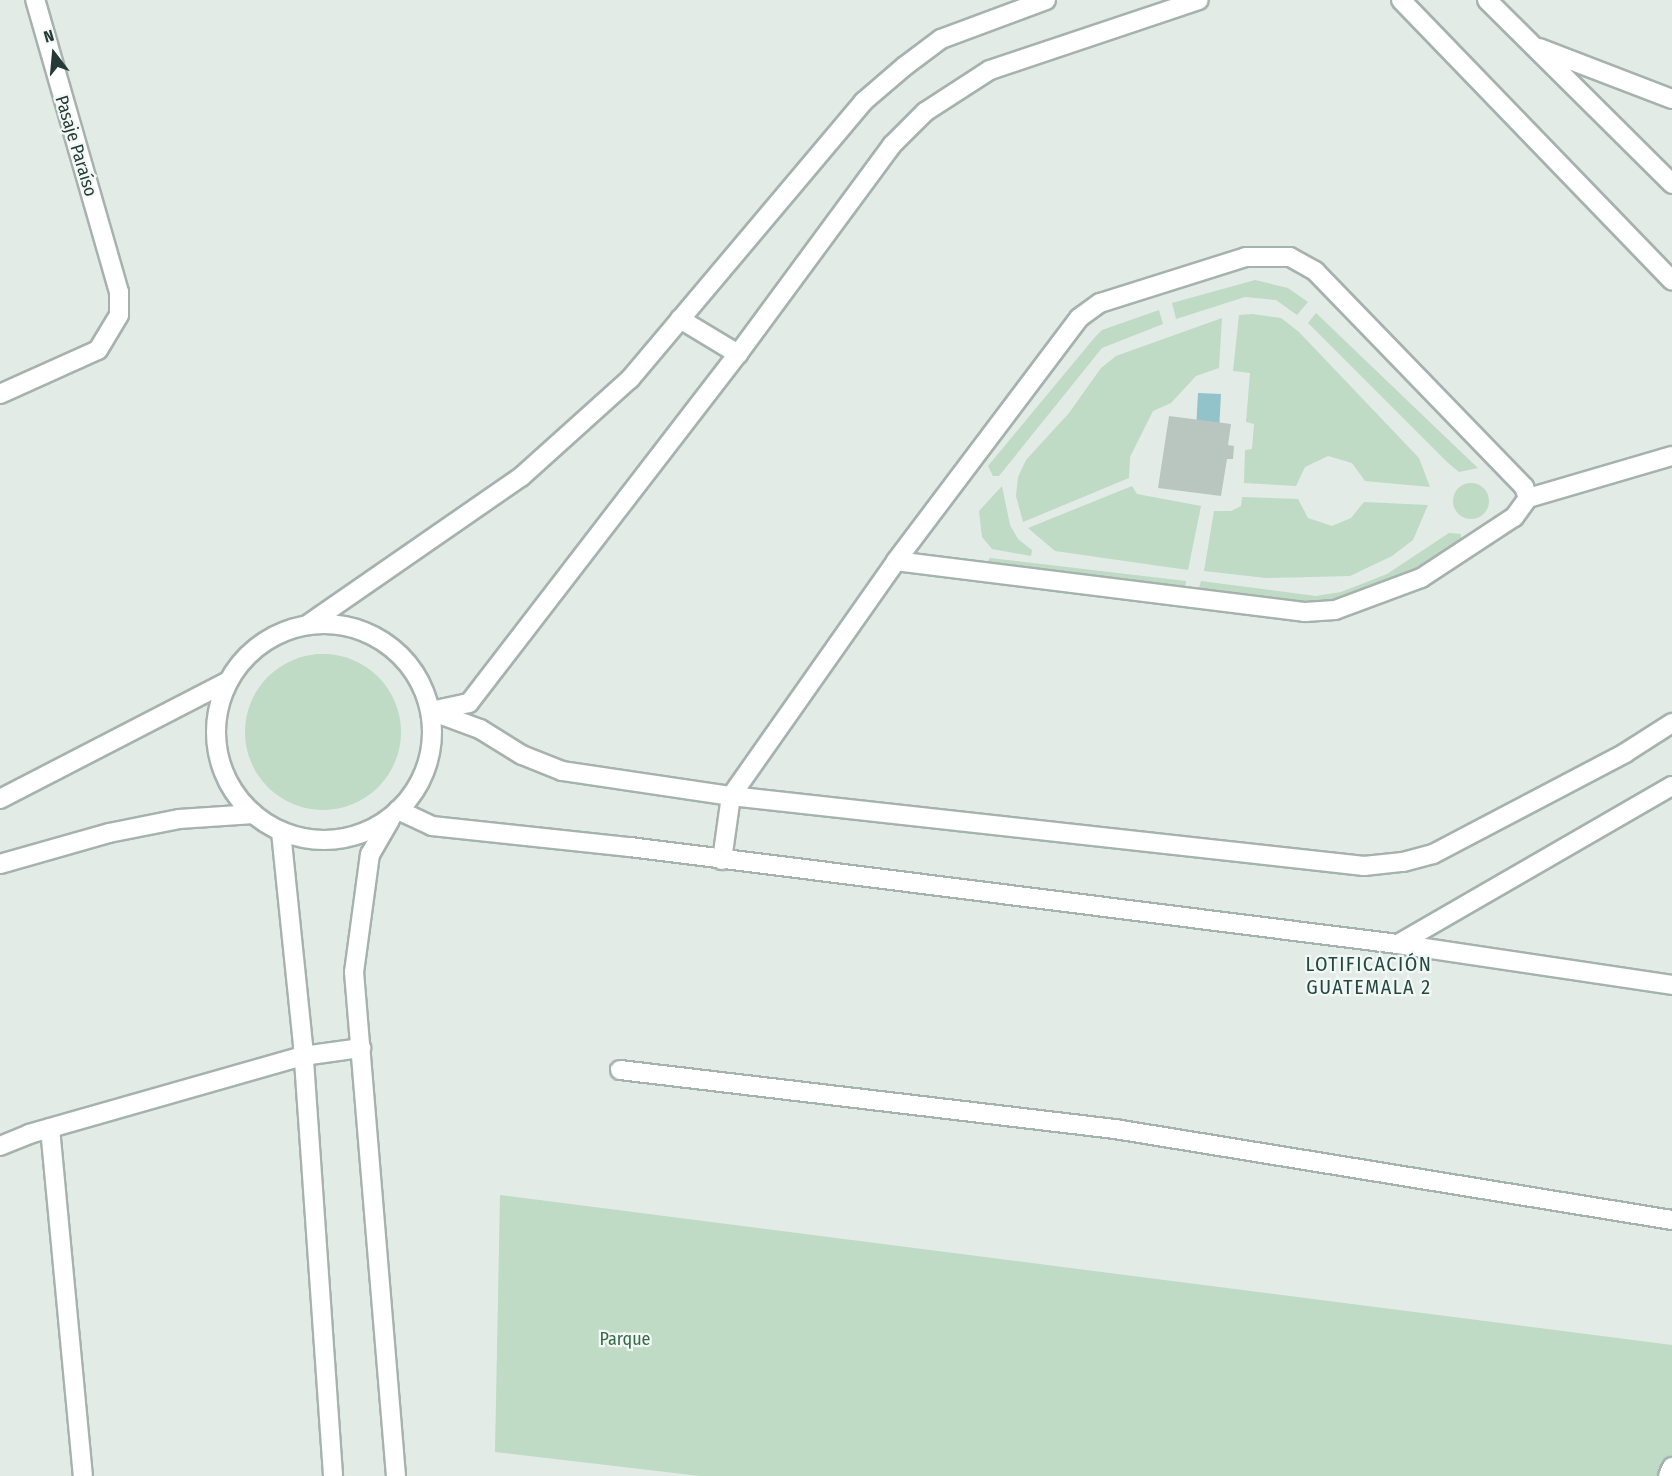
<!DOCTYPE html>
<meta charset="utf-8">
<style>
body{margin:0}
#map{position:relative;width:1672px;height:1476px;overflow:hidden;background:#e3ebe7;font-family:"Fira Sans Condensed",sans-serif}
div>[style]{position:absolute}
.green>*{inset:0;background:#bfdac5}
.round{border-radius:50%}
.water>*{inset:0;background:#92c2ca}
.building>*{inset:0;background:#b9c6c0}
.roads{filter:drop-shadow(2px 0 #a6b2ae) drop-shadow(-2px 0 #a6b2ae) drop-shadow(0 2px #a6b2ae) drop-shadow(0 -2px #a6b2ae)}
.minor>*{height:18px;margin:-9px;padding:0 9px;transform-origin:9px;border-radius:9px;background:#fff}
.minor>.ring{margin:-9px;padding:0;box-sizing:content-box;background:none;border:18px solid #fff;border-radius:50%}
span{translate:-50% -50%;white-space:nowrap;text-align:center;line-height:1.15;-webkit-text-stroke:4.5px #f3f8f6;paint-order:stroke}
.street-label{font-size:18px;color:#253a34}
.park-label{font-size:18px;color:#346c49}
.neighbourhood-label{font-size:20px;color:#234a40;letter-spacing:1.5px}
.north{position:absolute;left:24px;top:24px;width:60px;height:60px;-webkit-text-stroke:4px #f3f8f6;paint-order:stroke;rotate:344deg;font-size:16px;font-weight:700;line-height:24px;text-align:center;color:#253a34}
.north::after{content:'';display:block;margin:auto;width:21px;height:27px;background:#253a34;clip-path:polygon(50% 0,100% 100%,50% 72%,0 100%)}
</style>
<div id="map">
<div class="green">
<div style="clip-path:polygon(1255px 280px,1288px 288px,1308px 302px,1297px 315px,1276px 300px,1245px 297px,1176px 319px,1172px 303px)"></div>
<div style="clip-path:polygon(1159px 310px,1163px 324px,1102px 348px,999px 476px,993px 476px,988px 466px,1095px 337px,1102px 330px)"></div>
<div style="clip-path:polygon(1316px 313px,1459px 450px,1478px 468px,1459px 472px,1447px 462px,1308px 323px)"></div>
<div style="clip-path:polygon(1252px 314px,1281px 318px,1299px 332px,1419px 458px,1430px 487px,1365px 481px,1352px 463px,1328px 456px,1305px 467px,1296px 486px,1244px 483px,1245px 450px,1252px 449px,1254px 424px,1246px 422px,1250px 373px,1233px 371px,1239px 315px)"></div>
<div style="clip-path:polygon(1222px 318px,1219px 368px,1196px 376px,1171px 403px,1153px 411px,1130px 457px,1129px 478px,1023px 522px,1016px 496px,1018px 477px,1026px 460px,1069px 413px,1101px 368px,1116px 356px)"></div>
<div class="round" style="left:1453px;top:483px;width:36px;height:36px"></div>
<div style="clip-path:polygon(1002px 486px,1010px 525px,1018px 539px,1032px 550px,1031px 556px,992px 549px,982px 537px,979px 511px)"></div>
<div style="clip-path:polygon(1132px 486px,1137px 494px,1201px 506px,1188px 570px,1055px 551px,1028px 528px)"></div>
<div style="clip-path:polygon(1242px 497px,1298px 499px,1308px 518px,1332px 526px,1351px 518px,1364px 502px,1428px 505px,1413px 540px,1392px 556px,1350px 576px,1266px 578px,1204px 571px,1214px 511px,1231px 511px,1241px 506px)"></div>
<div style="clip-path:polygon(1449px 533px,1461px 534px,1461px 543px,1412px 575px,1322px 607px,1197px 595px,1201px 581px,1316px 596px,1341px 592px,1387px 574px)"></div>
<div style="clip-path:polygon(990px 558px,1186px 581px,1185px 593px,984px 566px)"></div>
<div class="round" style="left:245px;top:654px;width:156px;height:156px"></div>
<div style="clip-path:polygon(500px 1195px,1672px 1345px,1672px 1467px,1668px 1476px,700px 1476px,495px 1452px)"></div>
</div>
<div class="water">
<div style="clip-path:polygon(1198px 393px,1221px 394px,1219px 431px,1196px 430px)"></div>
</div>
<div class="building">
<div style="clip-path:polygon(1169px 416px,1231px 424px,1228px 445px,1234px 446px,1233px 459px,1227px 459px,1221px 496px,1158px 488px)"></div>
</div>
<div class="roads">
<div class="minor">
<div style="left:1401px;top:0;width:390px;rotate:46deg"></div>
<div style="left:1487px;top:0;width:261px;rotate:44.8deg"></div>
<div style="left:1539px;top:48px;width:142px;rotate:21deg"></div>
<div style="left:680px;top:319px;width:68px;rotate:31.1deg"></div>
<div style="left:0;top:394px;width:107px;rotate:-24.2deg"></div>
<div style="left:98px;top:350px;width:41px;rotate:-59deg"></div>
<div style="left:119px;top:315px;width:23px;rotate:-90deg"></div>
<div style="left:119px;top:292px;width:304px;rotate:-106deg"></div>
<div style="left:1528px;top:498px;width:150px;rotate:-16.3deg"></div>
<div class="ring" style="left:216px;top:624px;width:198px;height:198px"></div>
<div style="left:307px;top:625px;width:260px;rotate:-34.7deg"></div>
<div style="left:521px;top:477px;width:147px;rotate:-42deg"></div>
<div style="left:630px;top:379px;width:362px;rotate:-49.9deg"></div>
<div style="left:863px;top:102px;width:55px;rotate:-40.6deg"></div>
<div style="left:905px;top:66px;width:45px;rotate:-36.9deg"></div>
<div style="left:941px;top:39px;width:112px;rotate:-20.4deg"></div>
<div style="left:431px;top:711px;width:52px;rotate:20.2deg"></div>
<div style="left:480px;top:729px;width:49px;rotate:31.8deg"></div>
<div style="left:522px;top:755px;width:43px;rotate:21.8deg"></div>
<div style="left:562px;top:771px;width:171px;rotate:8.4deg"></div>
<div style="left:731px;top:796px;width:637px;rotate:6.31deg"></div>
<div style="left:1364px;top:866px;width:39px;rotate:-6deg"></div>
<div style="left:1403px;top:862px;width:31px;rotate:-15deg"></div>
<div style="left:1433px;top:854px;width:217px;rotate:-27.7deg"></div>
<div style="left:1625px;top:753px;width:56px;rotate:-32.6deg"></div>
<div style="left:431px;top:711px;width:39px;rotate:-12deg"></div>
<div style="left:469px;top:703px;width:441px;rotate:-52.4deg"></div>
<div style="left:738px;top:354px;width:260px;rotate:-53.6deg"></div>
<div style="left:892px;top:145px;width:47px;rotate:-45deg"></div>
<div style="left:925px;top:112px;width:77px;rotate:-32.9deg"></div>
<div style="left:990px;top:70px;width:220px;rotate:-18.5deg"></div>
<div style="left:0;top:799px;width:255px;rotate:-27.3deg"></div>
<div style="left:398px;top:810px;width:38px;rotate:25deg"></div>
<div style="left:432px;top:826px;width:199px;rotate:6.1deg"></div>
<div style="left:630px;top:847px;width:774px;rotate:7.2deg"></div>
<div style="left:1398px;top:944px;width:277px;rotate:8.5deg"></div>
<div style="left:390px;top:820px;width:39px;rotate:120deg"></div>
<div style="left:370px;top:854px;width:119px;rotate:97.7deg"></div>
<div style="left:354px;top:972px;width:506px;rotate:85.24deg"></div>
<div style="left:281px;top:832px;width:215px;rotate:84.1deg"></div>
<div style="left:303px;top:1046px;width:431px;rotate:86deg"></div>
<div style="left:722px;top:860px;width:65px;rotate:-82deg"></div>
<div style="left:731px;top:796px;width:287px;rotate:-54.9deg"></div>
<div style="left:896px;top:561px;width:304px;rotate:-53deg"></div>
<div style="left:1079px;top:318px;width:26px;rotate:-36deg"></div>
<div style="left:1100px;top:303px;width:153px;rotate:-17.5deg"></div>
<div style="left:1246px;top:257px;width:44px"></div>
<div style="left:1290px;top:257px;width:29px;rotate:29deg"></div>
<div style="left:1315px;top:271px;width:301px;rotate:45.9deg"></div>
<div style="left:1524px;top:487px;width:12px;rotate:70deg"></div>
<div style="left:1528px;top:498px;width:24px;rotate:126deg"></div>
<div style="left:1514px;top:517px;width:111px;rotate:146.7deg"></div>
<div style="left:1421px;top:578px;width:92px;rotate:159.6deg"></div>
<div style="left:1335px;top:610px;width:30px;rotate:176deg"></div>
<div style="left:1305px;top:612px;width:412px;rotate:-172.9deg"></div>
<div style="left:0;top:864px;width:113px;rotate:-15.9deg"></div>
<div style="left:109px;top:833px;width:71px;rotate:-11.3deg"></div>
<div style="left:179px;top:819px;width:75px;rotate:-3.8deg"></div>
<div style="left:1398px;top:944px;width:316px;rotate:-30deg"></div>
<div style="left:620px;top:1070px;width:499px;rotate:6.8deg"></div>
<div style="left:1115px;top:1129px;width:564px;rotate:9.28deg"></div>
<div style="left:50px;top:1128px;width:350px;rotate:84.6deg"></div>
<div style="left:0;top:1146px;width:31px;rotate:-22deg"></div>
<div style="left:29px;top:1134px;width:285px;rotate:-15.9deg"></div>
<div style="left:303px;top:1056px;width:59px;rotate:-7.9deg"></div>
<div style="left:1668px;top:1476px;width:10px;rotate:-66deg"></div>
</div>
</div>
<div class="street-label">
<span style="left:76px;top:146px;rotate:73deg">Pasaje Paraíso</span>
</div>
<div class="park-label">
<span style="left:625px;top:1339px">Parque</span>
</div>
<div class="neighbourhood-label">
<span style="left:1369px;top:976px">LOTIFICACIÓN<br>GUATEMALA 2</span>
</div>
<div class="north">N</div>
</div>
